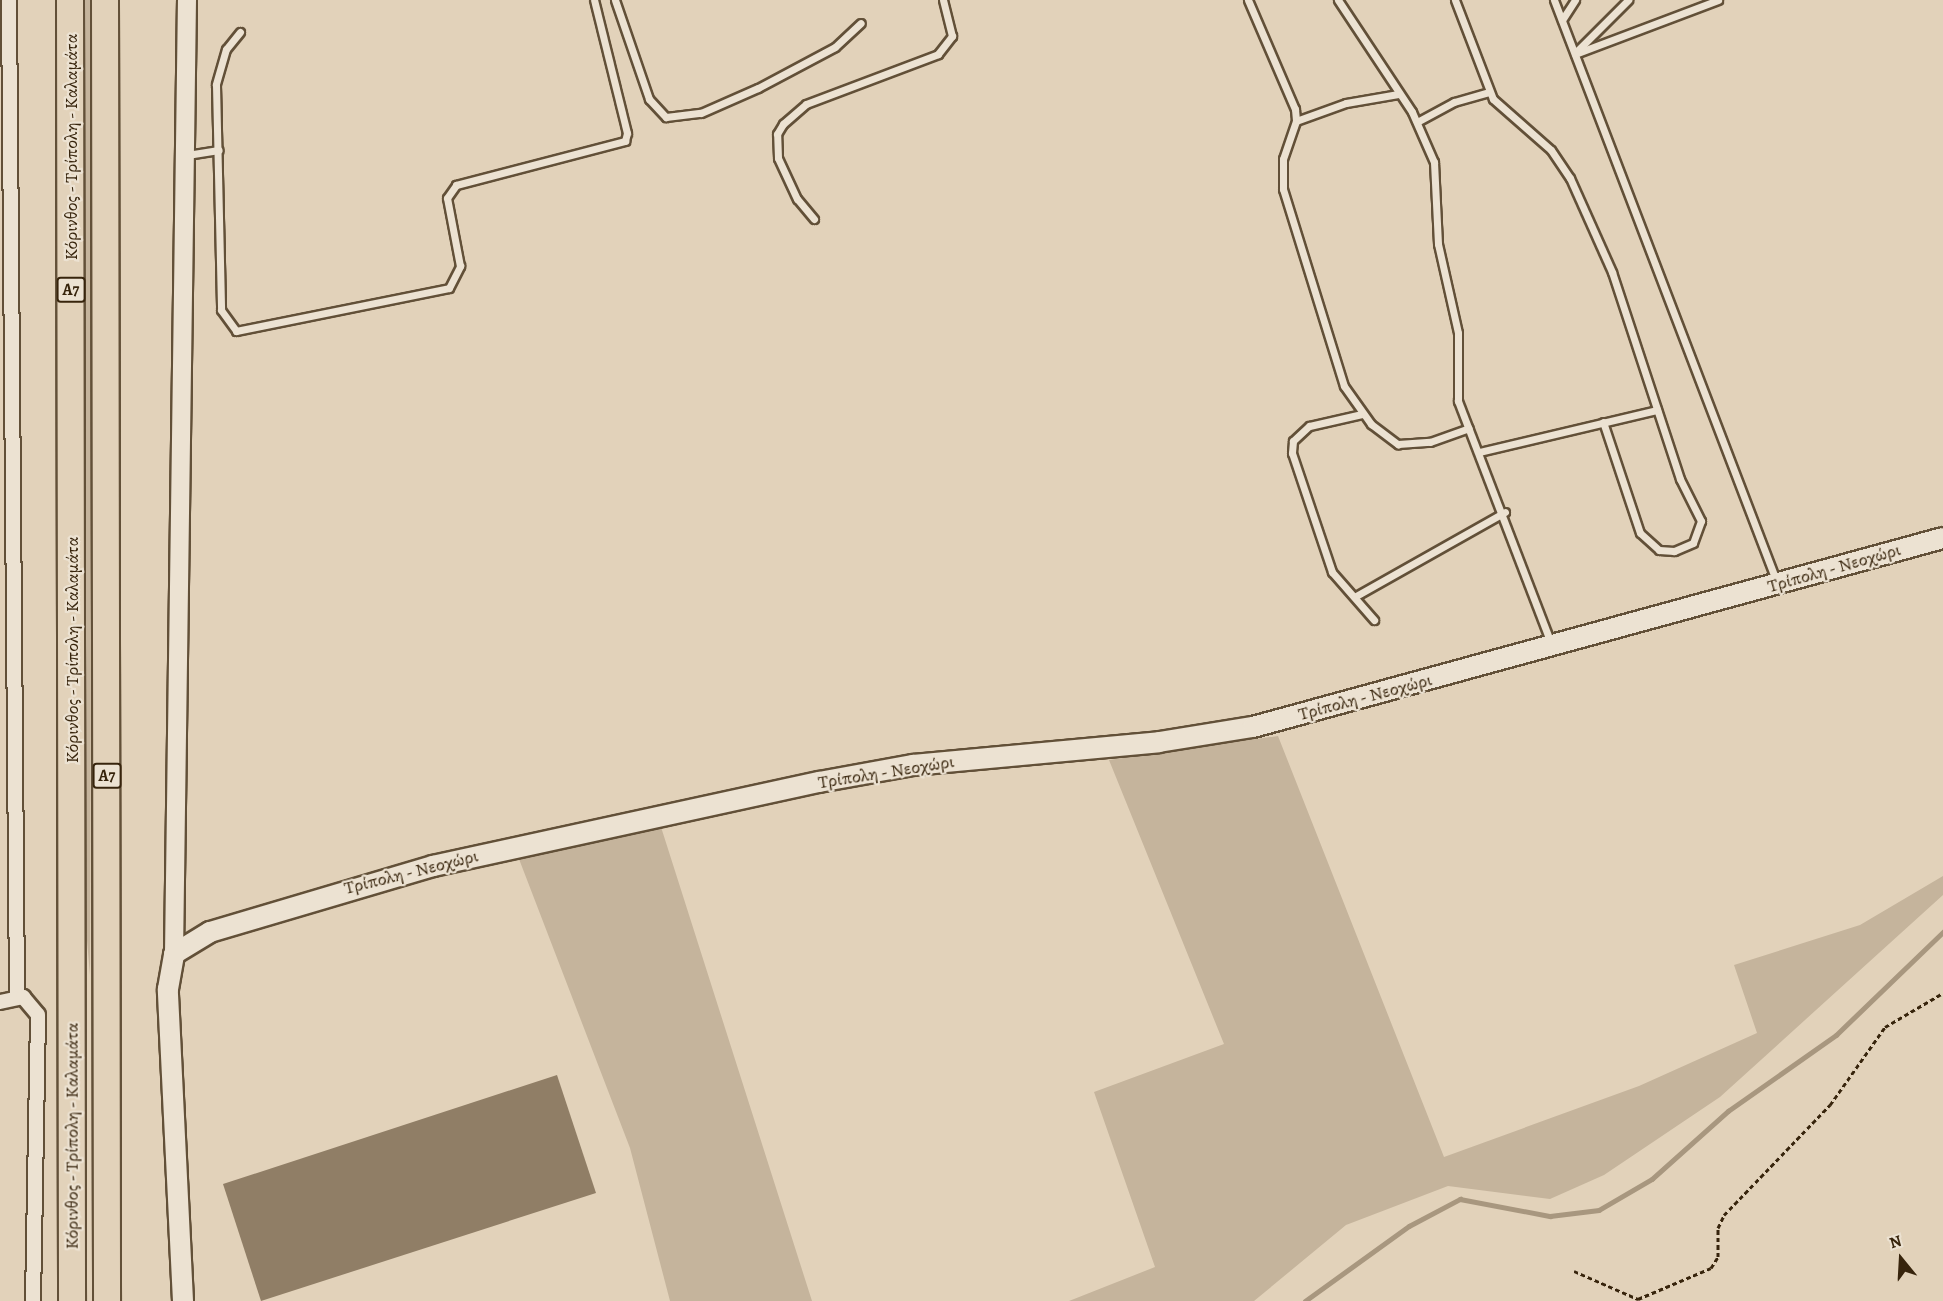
<!DOCTYPE html>
<meta charset="utf-8">
<style>
body{margin:0}
#map{position:relative;width:1943px;height:1301px;overflow:hidden;background:#e2d2ba;font-family:Alegreya,serif}
div>[style]{position:absolute}
.green>*{inset:0;background:#c5b49c}
.stream>*{height:4.5px;margin:-2.25px;padding:0 2.25px;transform-origin:2.25px;border-radius:2.25px;background:#a8977f}
.building>*{inset:0;background:#907e66}
.path>*{height:3px;margin-top:-1.5px;transform-origin:0;background:repeating-linear-gradient(90deg,#37240c 0 4.5px,transparent 0 7.5px)}
.roads{filter:drop-shadow(2px 0 #625038) drop-shadow(-2px 0 #625038) drop-shadow(0 2px #625038) drop-shadow(0 -2px #625038)}
.service>*{height:7px;margin:-3.5px;padding:0 3.5px;transform-origin:3.5px;border-radius:3.5px;background:#ece2d2}
.minor>*{height:14px;margin:-7px;padding:0 7px;transform-origin:7px;border-radius:7px;background:#ece2d2}
.tertiary>*{height:18px;margin:-9px;padding:0 9px;transform-origin:9px;border-radius:9px;background:#ece2d2}
.secondary>*{height:20px;margin:-10px;padding:0 10px;transform-origin:10px;border-radius:10px;background:#ece2d2}
.motorway>*{height:26px;margin:-13px;padding:0 13px;transform-origin:13px;border-radius:13px;background:#e2d2ba}
span{translate:-50% -50%;white-space:nowrap;text-align:center;line-height:1.15;-webkit-text-stroke:4.5px #ece2d2;paint-order:stroke}
.shield-label span{padding:2px 4px;background:#ece2d2;border:2px solid;border-radius:4px;-webkit-text-stroke-width:0}
.shield-label{font-size:16px;color:#37240c;font-weight:700}
.street-label{font-size:18px;color:#37240c}
.north{position:absolute;left:1871px;top:1229px;width:60px;height:60px;-webkit-text-stroke:4px #ece2d2;paint-order:stroke;rotate:342deg;font-size:16px;font-weight:700;line-height:24px;text-align:center;color:#37240c}
.north::after{content:'';display:block;margin:auto;width:21px;height:27px;background:#37240c;clip-path:polygon(50% 0,100% 100%,50% 72%,0 100%)}
</style>
<div id="map">
<div class="green">
<div style="clip-path:polygon(84px 0,93px 0,90px 975px,86px 929px)"></div>
<div style="clip-path:polygon(1278px 736px,1444px 1157px,1639px 1086px,1757px 1033px,1734px 965px,1860px 925px,1943px 876px,1943px 895px,1720px 1097px,1604px 1175px,1550px 1199px,1448px 1186px,1346px 1225px,1254px 1301px,1069px 1301px,1155px 1267px,1094px 1092px,1224px 1044px,1109px 760px)"></div>
<div style="clip-path:polygon(661px 827px,812px 1301px,670px 1301px,630px 1148px,519px 859px)"></div>
</div>
<div class="stream">
<div style="left:1305px;top:1301px;width:128px;rotate:-35.8deg"></div>
<div style="left:1409px;top:1226px;width:58px;rotate:-27.9deg"></div>
<div style="left:1460px;top:1199px;width:92px;rotate:10.7deg"></div>
<div style="left:1550px;top:1216px;width:49px;rotate:-7deg"></div>
<div style="left:1599px;top:1210px;width:61px;rotate:-30.3deg"></div>
<div style="left:1652px;top:1179px;width:102px;rotate:-41.8deg"></div>
<div style="left:1728px;top:1111px;width:132px;rotate:-35.1deg"></div>
<div style="left:1836px;top:1035px;width:149px;rotate:-43.9deg"></div>
</div>
<div class="building">
<div style="clip-path:polygon(557px 1075px,596px 1193px,261px 1301px,223px 1184px)"></div>
</div>
<div class="path">
<div style="left:1574px;top:1271px;width:70px;rotate:23.6deg"></div>
<div style="left:1638px;top:1299px;width:79px;rotate:-23deg"></div>
<div style="left:1711px;top:1268px;width:13px;rotate:-58deg"></div>
<div style="left:1718px;top:1257px;width:29px;rotate:-90deg"></div>
<div style="left:1718px;top:1228px;width:14px;rotate:-65deg"></div>
<div style="left:1724px;top:1215px;width:153px;rotate:-46.1deg"></div>
<div style="left:1830px;top:1105px;width:95px;rotate:-54.8deg"></div>
<div style="left:1885px;top:1027px;width:67px;rotate:-30.4deg"></div>
</div>
<div class="roads">
<div class="service">
<div style="left:615px;top:0;width:105px;rotate:71deg"></div>
<div style="left:649px;top:99px;width:25px;rotate:47deg"></div>
<div style="left:666px;top:117px;width:35px;rotate:-7deg"></div>
<div style="left:701px;top:113px;width:62px;rotate:-23.7deg"></div>
<div style="left:758px;top:88px;width:87px;rotate:-28deg"></div>
<div style="left:835px;top:47px;width:35px;rotate:-43deg"></div>
<div style="left:1248px;top:0;width:119px;rotate:66.7deg"></div>
<div style="left:1295px;top:109px;width:12px;rotate:85deg"></div>
<div style="left:1296px;top:121px;width:40px;rotate:108.9deg"></div>
<div style="left:1283px;top:159px;width:30px;rotate:90deg"></div>
<div style="left:1283px;top:189px;width:206px;rotate:72.8deg"></div>
<div style="left:1344px;top:386px;width:47px;rotate:54.6deg"></div>
<div style="left:1371px;top:424px;width:34px;rotate:37deg"></div>
<div style="left:1398px;top:444px;width:32px;rotate:-4deg"></div>
<div style="left:1430px;top:442px;width:41px;rotate:-19.7deg"></div>
<div style="left:1338px;top:0;width:134px;rotate:56.5deg"></div>
<div style="left:1412px;top:112px;width:55px;rotate:66.3deg"></div>
<div style="left:1434px;top:162px;width:82px;rotate:87.2deg"></div>
<div style="left:1438px;top:244px;width:91px;rotate:77.3deg"></div>
<div style="left:1458px;top:333px;width:68px;rotate:90deg"></div>
<div style="left:1458px;top:401px;width:259px;rotate:69deg"></div>
<div style="left:1455px;top:0;width:106px;rotate:69deg"></div>
<div style="left:1493px;top:99px;width:77px;rotate:41.3deg"></div>
<div style="left:1551px;top:150px;width:34px;rotate:56deg"></div>
<div style="left:1570px;top:178px;width:103px;rotate:65.9deg"></div>
<div style="left:1612px;top:272px;width:218px;rotate:71.8deg"></div>
<div style="left:1680px;top:479px;width:47px;rotate:63.4deg"></div>
<div style="left:1701px;top:521px;width:23px;rotate:110deg"></div>
<div style="left:1693px;top:543px;width:21px;rotate:157deg"></div>
<div style="left:1674px;top:551px;width:15px;rotate:-176deg"></div>
<div style="left:1659px;top:550px;width:25px;rotate:-138deg"></div>
<div style="left:1640px;top:533px;width:117px;rotate:-108.4deg"></div>
<div style="left:1554px;top:0;width:621px;rotate:69.06deg"></div>
<div style="left:1562px;top:20px;width:24px;rotate:-57deg"></div>
<div style="left:240px;top:32px;width:22px;rotate:129deg"></div>
<div style="left:226px;top:49px;width:37px;rotate:106deg"></div>
<div style="left:216px;top:85px;width:225px;rotate:88.7deg"></div>
<div style="left:221px;top:310px;width:26px;rotate:54deg"></div>
<div style="left:236px;top:331px;width:217px;rotate:-11.4deg"></div>
<div style="left:449px;top:288px;width:25px;rotate:-63deg"></div>
<div style="left:460px;top:266px;width:69px;rotate:-100.8deg"></div>
<div style="left:447px;top:198px;width:16px;rotate:-55deg"></div>
<div style="left:456px;top:185px;width:175px;rotate:-14.6deg"></div>
<div style="left:625px;top:141px;width:8px;rotate:-76deg"></div>
<div style="left:627px;top:133px;width:137px;rotate:-103.9deg"></div>
<div style="left:1576px;top:52px;width:74px;rotate:-45deg"></div>
<div style="left:1575px;top:54px;width:153px;rotate:-20.7deg"></div>
<div style="left:1296px;top:121px;width:53px;rotate:-19.8deg"></div>
<div style="left:1346px;top:103px;width:53px;rotate:-9.8deg"></div>
<div style="left:1417px;top:122px;width:42px;rotate:-28.4deg"></div>
<div style="left:1454px;top:102px;width:37px;rotate:-16deg"></div>
<div style="left:187px;top:155px;width:32px;rotate:-9deg"></div>
<div style="left:814px;top:219px;width:26px;rotate:-130deg"></div>
<div style="left:797px;top:199px;width:45px;rotate:-114.9deg"></div>
<div style="left:778px;top:158px;width:24px;rotate:-92deg"></div>
<div style="left:777px;top:134px;width:12px;rotate:-59deg"></div>
<div style="left:783px;top:124px;width:30px;rotate:-41deg"></div>
<div style="left:806px;top:104px;width:141px;rotate:-20.7deg"></div>
<div style="left:938px;top:54px;width:23px;rotate:-52deg"></div>
<div style="left:952px;top:36px;width:37px;rotate:-104deg"></div>
<div style="left:1362px;top:414px;width:54px;rotate:167.2deg"></div>
<div style="left:1309px;top:426px;width:22px;rotate:137deg"></div>
<div style="left:1293px;top:441px;width:12px;rotate:95deg"></div>
<div style="left:1292px;top:453px;width:126px;rotate:71.4deg"></div>
<div style="left:1332px;top:572px;width:64px;rotate:48.8deg"></div>
<div style="left:1479px;top:452px;width:183px;rotate:-13.3deg"></div>
<div style="left:1356px;top:596px;width:171px;rotate:-29.4deg"></div>
</div>
<div class="minor">
<div style="left:9px;top:0;width:997px;rotate:89.54deg"></div>
<div style="left:0;top:1002px;width:24px;rotate:-12deg"></div>
<div style="left:23px;top:997px;width:23px;rotate:50deg"></div>
<div style="left:38px;top:1015px;width:286px;rotate:91deg"></div>
</div>
<div class="tertiary">
<div style="left:174px;top:954px;width:954px;rotate:-89.22deg"></div>
</div>
<div class="secondary">
<div style="left:183px;top:1301px;width:312px;rotate:-92.8deg"></div>
<div style="left:168px;top:989px;width:36px;rotate:-80deg"></div>
<div style="left:174px;top:954px;width:42px;rotate:-31.4deg"></div>
<div style="left:210px;top:932px;width:233px;rotate:-16.5deg"></div>
<div style="left:433px;top:866px;width:395px;rotate:-12.3deg"></div>
<div style="left:819px;top:782px;width:96px;rotate:-10.3deg"></div>
<div style="left:913px;top:765px;width:247px;rotate:-5.3deg"></div>
<div style="left:1159px;top:742px;width:95px;rotate:-9.1deg"></div>
<div style="left:1253px;top:727px;width:715px;rotate:-15.32deg"></div>
</div>
<div class="motorway">
<div style="left:70px;top:0;width:1301px;rotate:89.91deg"></div>
<div style="left:105px;top:0;width:1301px;rotate:89.91deg"></div>
</div>
</div>
<div class="shield-label">
<span style="left:71px;top:290px">Α7</span>
<span style="left:107px;top:776px">Α7</span>
</div>
<div class="street-label">
<span style="left:71px;top:147px;rotate:-90deg">Κόρινθος - Τρίπολη - Καλαμάτα</span>
<span style="left:1834px;top:568px;rotate:-16deg">Τρίπολη - Νεοχώρι</span>
<span style="left:72px;top:650px;rotate:-90deg">Κόρινθος - Τρίπολη - Καλαμάτα</span>
<span style="left:1365px;top:697px;rotate:-15deg">Τρίπολη - Νεοχώρι</span>
<span style="left:886px;top:772px;rotate:-9deg">Τρίπολη - Νεοχώρι</span>
<span style="left:411px;top:872px;rotate:-14deg">Τρίπολη - Νεοχώρι</span>
<span style="left:72px;top:1136px;rotate:-90deg">Κόρινθος - Τρίπολη - Καλαμάτα</span>
</div>
<div class="north">N</div>
</div>
